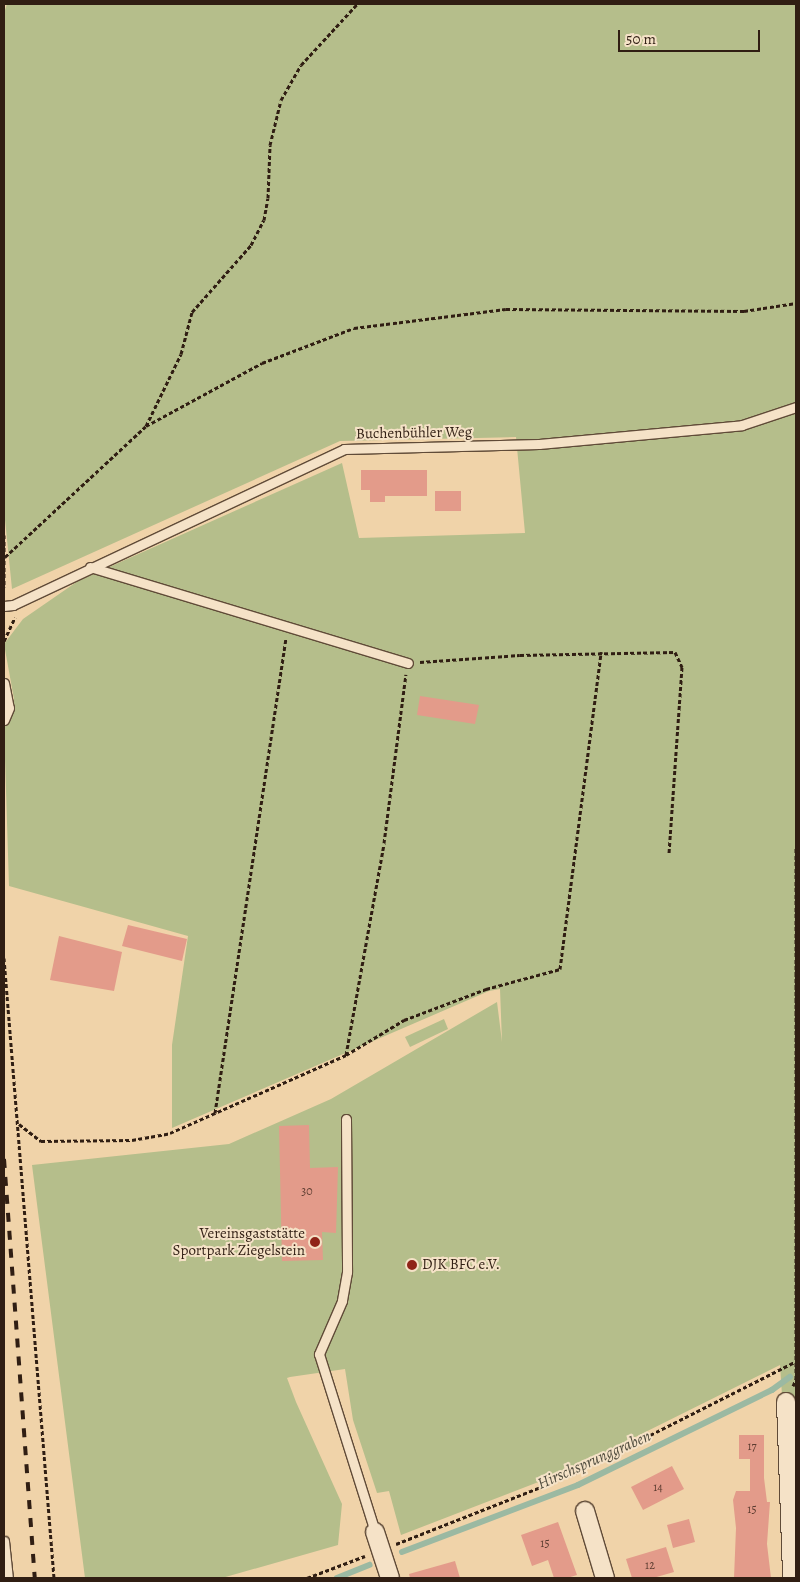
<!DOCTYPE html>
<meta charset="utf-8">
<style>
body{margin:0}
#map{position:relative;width:800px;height:1582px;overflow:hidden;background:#f0d3a9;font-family:Alegreya,serif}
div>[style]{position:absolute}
.green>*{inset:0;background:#b5be8b}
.stream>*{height:5.5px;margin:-2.75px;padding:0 2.75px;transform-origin:2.75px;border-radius:2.75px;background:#9bb9a2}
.building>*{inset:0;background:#e39b8a}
.path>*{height:3px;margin-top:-1.5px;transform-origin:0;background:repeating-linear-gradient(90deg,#301e13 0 4px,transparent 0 6.5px)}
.roads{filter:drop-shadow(1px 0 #604b38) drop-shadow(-1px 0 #604b38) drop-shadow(0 1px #604b38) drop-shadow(0 -1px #604b38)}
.service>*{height:9px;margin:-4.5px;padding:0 4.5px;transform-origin:4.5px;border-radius:4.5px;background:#f5e2c7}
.minor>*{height:18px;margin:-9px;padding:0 9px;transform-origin:9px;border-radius:9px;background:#f5e2c7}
.rail>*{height:4px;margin-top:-2px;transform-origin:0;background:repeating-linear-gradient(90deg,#301e13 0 9px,transparent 0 18px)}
.dots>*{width:14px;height:14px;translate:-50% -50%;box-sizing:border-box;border:2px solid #f5e2c7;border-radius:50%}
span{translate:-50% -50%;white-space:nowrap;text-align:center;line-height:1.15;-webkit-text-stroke:4px #f5e2c7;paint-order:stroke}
.number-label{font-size:12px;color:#5d3d31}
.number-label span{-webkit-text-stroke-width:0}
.street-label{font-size:15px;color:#301e13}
.poi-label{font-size:15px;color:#301e13}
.right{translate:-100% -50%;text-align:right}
.left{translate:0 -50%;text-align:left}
.water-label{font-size:16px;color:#504c3e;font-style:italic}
.frame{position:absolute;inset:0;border:5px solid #301e13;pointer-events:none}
.scale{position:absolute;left:618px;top:30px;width:142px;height:22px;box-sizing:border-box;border:2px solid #301e13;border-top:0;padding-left:6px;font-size:15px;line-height:18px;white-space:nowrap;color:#301e13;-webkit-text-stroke:4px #f5e2c7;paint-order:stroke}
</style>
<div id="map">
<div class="green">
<div style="clip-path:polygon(7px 4px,796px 4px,796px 1441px,785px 1441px,780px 1365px,567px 1471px,401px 1535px,389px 1491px,377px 1493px,353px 1420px,345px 1369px,290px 1377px,287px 1378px,296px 1402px,342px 1504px,338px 1545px,222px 1578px,85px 1578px,32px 1165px,229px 1144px,331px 1099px,497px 1002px,502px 1042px,500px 989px,489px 991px,172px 1128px,172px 1045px,188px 936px,9px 886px,4px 727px,14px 699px,4px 644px,23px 619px,78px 581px,342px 463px,359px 538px,525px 533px,516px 437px,340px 441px,12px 589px,4px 510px,4px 13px)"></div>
<div style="clip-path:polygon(444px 1019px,448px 1029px,410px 1047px,405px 1037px)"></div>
</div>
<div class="stream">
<div style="left:402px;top:1552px;width:188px;rotate:-20.8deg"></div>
<div style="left:578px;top:1485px;width:216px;rotate:-26.1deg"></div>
<div style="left:772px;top:1390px;width:22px;rotate:-36deg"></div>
<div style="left:337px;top:1578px;width:35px;rotate:-22deg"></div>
</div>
<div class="building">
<div style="clip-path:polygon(361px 470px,427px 470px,427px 496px,385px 496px,385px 502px,370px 502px,370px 490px,361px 490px)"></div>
<div style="clip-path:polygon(435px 491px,461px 491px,461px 511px,435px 511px)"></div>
<div style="clip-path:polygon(420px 696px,479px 705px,475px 724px,417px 715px)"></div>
<div style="clip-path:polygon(128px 925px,187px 939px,182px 961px,122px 946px)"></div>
<div style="clip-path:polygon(59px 936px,122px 952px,114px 991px,50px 980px)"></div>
<div style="clip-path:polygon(309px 1125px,310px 1168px,338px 1167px,336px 1233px,322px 1232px,323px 1260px,282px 1261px,279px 1126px)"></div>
<div style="clip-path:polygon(739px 1435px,764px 1435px,764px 1478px,767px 1502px,770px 1502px,767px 1544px,771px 1578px,734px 1578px,736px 1528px,733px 1500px,736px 1491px,750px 1491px,750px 1459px,739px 1459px)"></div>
<div style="clip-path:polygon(672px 1466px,684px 1489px,643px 1510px,631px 1487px)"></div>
<div style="clip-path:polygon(689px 1519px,695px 1542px,673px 1548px,667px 1525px)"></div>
<div style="clip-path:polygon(558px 1522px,577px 1575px,567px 1578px,554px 1578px,548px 1560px,532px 1566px,521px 1535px)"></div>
<div style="clip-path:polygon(666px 1547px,674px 1572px,653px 1578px,632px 1578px,626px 1559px)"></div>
<div style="clip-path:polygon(455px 1561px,460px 1578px,410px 1578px,409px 1574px)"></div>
</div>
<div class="path">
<div style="left:146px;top:426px;width:132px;rotate:-28.5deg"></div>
<div style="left:262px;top:363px;width:98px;rotate:-20.8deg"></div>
<div style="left:354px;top:328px;width:153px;rotate:-7.1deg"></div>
<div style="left:506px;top:309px;width:238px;rotate:0.5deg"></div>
<div style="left:744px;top:311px;width:53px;rotate:-8.7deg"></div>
<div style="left:4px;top:535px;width:52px;rotate:90deg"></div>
<div style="left:5px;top:557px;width:192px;rotate:-42.9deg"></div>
<div style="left:146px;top:426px;width:80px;rotate:-64.1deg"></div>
<div style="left:181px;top:354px;width:43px;rotate:-75.3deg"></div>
<div style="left:192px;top:312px;width:89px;rotate:-48.6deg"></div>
<div style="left:251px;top:245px;width:28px;rotate:-63deg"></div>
<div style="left:264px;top:220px;width:22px;rotate:-80deg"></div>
<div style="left:268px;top:198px;width:53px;rotate:-87.8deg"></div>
<div style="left:270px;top:145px;width:46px;rotate:-76.3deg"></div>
<div style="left:281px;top:100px;width:40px;rotate:-60.3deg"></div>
<div style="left:301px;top:65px;width:83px;rotate:-47.4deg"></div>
<div style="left:4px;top:641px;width:26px;rotate:-65deg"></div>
<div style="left:420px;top:662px;width:100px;rotate:-4deg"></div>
<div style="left:520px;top:655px;width:155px;rotate:-1.1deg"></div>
<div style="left:675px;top:652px;width:17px;rotate:65deg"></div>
<div style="left:682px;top:667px;width:188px;rotate:94deg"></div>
<div style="left:4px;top:958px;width:622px;rotate:85.39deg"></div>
<div style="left:346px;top:1055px;width:215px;rotate:-79.8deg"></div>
<div style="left:384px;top:843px;width:170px;rotate:-82.6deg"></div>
<div style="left:215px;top:1113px;width:479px;rotate:-81.5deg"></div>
<div style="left:19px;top:1124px;width:28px;rotate:38deg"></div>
<div style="left:41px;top:1141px;width:91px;rotate:-0.6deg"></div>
<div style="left:132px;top:1140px;width:39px;rotate:-10deg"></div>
<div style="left:170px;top:1133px;width:193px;rotate:-23.9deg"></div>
<div style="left:346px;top:1055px;width:68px;rotate:-31.1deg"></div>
<div style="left:404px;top:1020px;width:88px;rotate:-20.7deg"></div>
<div style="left:486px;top:989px;width:77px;rotate:-15.1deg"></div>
<div style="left:560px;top:969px;width:320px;rotate:-82.6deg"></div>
<div style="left:793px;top:1386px;width:8px;rotate:-67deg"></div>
<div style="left:796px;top:1379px;width:532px;rotate:-90deg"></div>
<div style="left:396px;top:1544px;width:186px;rotate:-21.5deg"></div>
<div style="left:569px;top:1476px;width:253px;rotate:-26.8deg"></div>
<div style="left:307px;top:1578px;width:62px;rotate:-20.8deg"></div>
</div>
<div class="roads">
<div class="service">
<div style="left:90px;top:567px;width:332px;rotate:16.8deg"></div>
<div style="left:4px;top:606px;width:9px;rotate:-6deg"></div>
<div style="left:13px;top:605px;width:366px;rotate:-25.2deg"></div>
<div style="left:344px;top:449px;width:195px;rotate:-1.5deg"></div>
<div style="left:539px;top:444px;width:204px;rotate:-5.3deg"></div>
<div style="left:742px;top:425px;width:57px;rotate:-18.4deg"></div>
<div style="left:4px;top:683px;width:25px;rotate:79deg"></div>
<div style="left:9px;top:708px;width:13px;rotate:113deg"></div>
<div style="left:346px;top:1119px;width:153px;rotate:89.6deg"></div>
<div style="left:347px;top:1272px;width:29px;rotate:100deg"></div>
<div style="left:342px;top:1301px;width:58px;rotate:113.5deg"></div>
<div style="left:319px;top:1354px;width:187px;rotate:72.5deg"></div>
<div style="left:4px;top:1541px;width:37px;rotate:84deg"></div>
</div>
<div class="minor">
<div style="left:786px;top:1402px;width:176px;rotate:88deg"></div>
<div style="left:585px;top:1511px;width:70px;rotate:73.4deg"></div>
<div style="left:375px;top:1532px;width:48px;rotate:71.9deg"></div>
</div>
</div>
<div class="rail">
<div style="left:4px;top:1159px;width:420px;rotate:85.8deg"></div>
</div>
<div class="dots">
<div style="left:315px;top:1242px;background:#8f2418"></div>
<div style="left:412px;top:1265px;background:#8f2418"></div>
</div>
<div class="number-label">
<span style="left:307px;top:1192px">30</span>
<span style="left:752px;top:1447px">17</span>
<span style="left:658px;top:1488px">14</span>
<span style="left:752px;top:1510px">15</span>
<span style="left:545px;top:1544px">15</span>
<span style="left:650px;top:1566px">12</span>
</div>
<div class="street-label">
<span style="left:414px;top:433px;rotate:-1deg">Buchenbühler Weg</span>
</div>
<div class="poi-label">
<span class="right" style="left:305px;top:1242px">Vereinsgaststätte<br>Sportpark Ziegelstein</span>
<span class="left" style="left:422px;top:1265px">DJK BFC e.V.</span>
</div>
<div class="water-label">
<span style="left:594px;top:1460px;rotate:-24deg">Hirschsprunggraben</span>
</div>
<div class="frame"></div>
<div class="scale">50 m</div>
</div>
